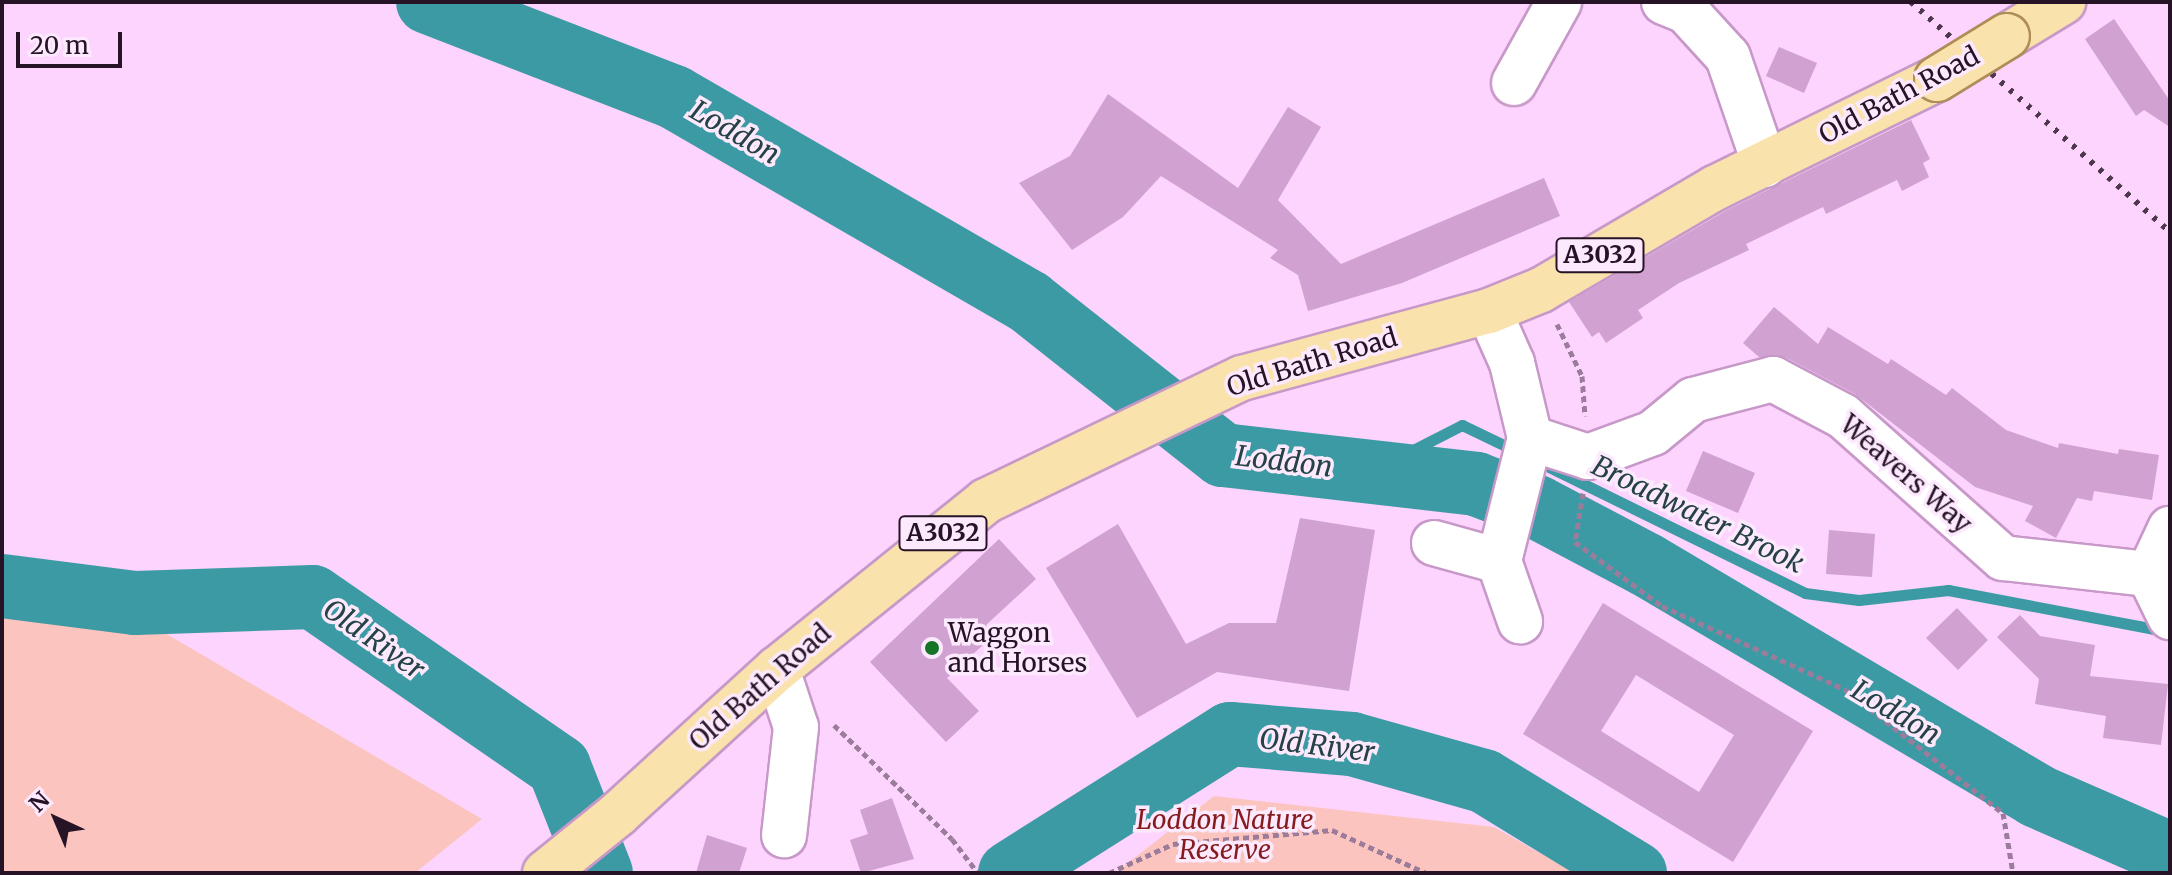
<!DOCTYPE html>
<style>
body{margin:0}
#map{position:relative;width:2172px;height:875px;overflow:hidden;background:#fcd4fd;font-family:Merriweather,serif}
div>[style]{position:absolute}
.green>*{inset:0;background:#fbc4be}
.stream>*{height:11px;margin:-5.5px;padding:0 5.5px;transform-origin:5.5px;border-radius:5.5px;background:#3c9aa4}
.river>*{height:64px;margin:-32px;padding:0 32px;transform-origin:32px;border-radius:32px;background:#3c9aa4}
.building>*{inset:0;background:#d0a1d1}
.path>*{height:5px;margin-top:-2.5px;transform-origin:0;background:repeating-linear-gradient(90deg,#9b7d9b 0 6px,transparent 0 10px)}
.roads{filter:drop-shadow(2px 0 #c798c8) drop-shadow(-2px 0 #c798c8) drop-shadow(0 2px #c798c8) drop-shadow(0 -2px #c798c8)}
.minor>*{height:44px;margin:-22px;padding:0 22px;transform-origin:22px;border-radius:22px;background:#fff}
.major>*{height:44px;margin:-22px;padding:0 22px;transform-origin:22px;border-radius:22px;background:#fae2ac}
.rail>*{height:6px;margin-top:-3px;transform-origin:0;background:repeating-linear-gradient(90deg,#4e384e 0 4px,transparent 0 12px)}
.bridges{filter:drop-shadow(2px 0 #ae8d59) drop-shadow(-2px 0 #ae8d59) drop-shadow(0 2px #ae8d59) drop-shadow(0 -2px #ae8d59)}
.major-bridge>*{height:44px;margin:-22px;padding:0 22px;transform-origin:22px;border-radius:22px;background:#fae2ac}
.dots>*{width:22px;height:22px;translate:-50% -50%;box-sizing:border-box;border:4px solid #fde9fd;border-radius:50%}
span{translate:-50% -50%;white-space:nowrap;text-align:center;line-height:1.15;-webkit-text-stroke:7px #fde9fd;paint-order:stroke}
.shield-label span{padding:2px 6px;background:#fde9fd;border:2px solid;border-radius:6px;-webkit-text-stroke-width:0}
.shield-label{font-size:24px;color:#261426;font-weight:700}
.street-label{font-size:26px;color:#261426}
.poi-label{font-size:26px;color:#261426}
.left{translate:0 -50%;text-align:left}
.park-label{font-size:26px;color:#861b1d;font-style:italic}
.water-label{font-size:28px;color:#254246;font-style:italic}
.frame{position:absolute;inset:0;border:4px solid #261426;pointer-events:none}
.north{position:absolute;left:16px;top:779px;width:80px;height:80px;-webkit-text-stroke:6px #fde9fd;paint-order:stroke;rotate:316deg;font-size:22px;font-weight:700;line-height:32px;text-align:center;color:#261426}
.north::after{content:'';display:block;margin:auto;width:28px;height:36px;background:#261426;clip-path:polygon(50% 0,100% 100%,50% 72%,0 100%)}
.scale{position:absolute;left:16px;top:32px;width:106px;height:36px;box-sizing:border-box;border:4px solid #261426;border-top:0;padding-left:10px;font-size:24px;line-height:28px;white-space:nowrap;color:#261426;-webkit-text-stroke:6px #fde9fd;paint-order:stroke}
</style>
<div id="map">
<div class="green">
<div style="clip-path:polygon(2px 588px,153px 626px,482px 819px,415px 873px,2px 873px)"></div>
<div style="clip-path:polygon(1214px 796px,1494px 827px,1575px 873px,1115px 873px)"></div>
</div>
<div class="stream">
<div style="left:1543px;top:464px;width:292px;rotate:26.2deg"></div>
<div style="left:1805px;top:593px;width:54px;rotate:7.4deg"></div>
<div style="left:1859px;top:600px;width:90px;rotate:-6.4deg"></div>
<div style="left:1948px;top:590px;width:210px;rotate:10.7deg"></div>
<div style="left:2154px;top:629px;width:13px;rotate:-18deg"></div>
<div style="left:1366px;top:474px;width:108px;rotate:-27deg"></div>
<div style="left:1462px;top:425px;width:60px;rotate:25.7deg"></div>
</div>
<div class="river">
<div style="left:428px;top:2px;width:264px;rotate:21.1deg"></div>
<div style="left:674px;top:97px;width:410px;rotate:30deg"></div>
<div style="left:1029px;top:302px;width:247px;rotate:38.3deg"></div>
<div style="left:1223px;top:455px;width:255px;rotate:6.5deg"></div>
<div style="left:1476px;top:484px;width:65px;rotate:20.7deg"></div>
<div style="left:1537px;top:507px;width:124px;rotate:27.8deg"></div>
<div style="left:1647px;top:565px;width:453px;rotate:30.6deg"></div>
<div style="left:2037px;top:796px;width:145px;rotate:23.6deg"></div>
<div style="left:2px;top:586px;width:134px;rotate:7.3deg"></div>
<div style="left:135px;top:603px;width:178px;rotate:-1.9deg"></div>
<div style="left:313px;top:597px;width:299px;rotate:34.6deg"></div>
<div style="left:559px;top:767px;width:114px;rotate:68.4deg"></div>
<div style="left:1010px;top:873px;width:260px;rotate:-32.3deg"></div>
<div style="left:1230px;top:734px;width:122px;rotate:4.7deg"></div>
<div style="left:1352px;top:744px;width:137px;rotate:15.7deg"></div>
<div style="left:1484px;top:781px;width:177px;rotate:31.4deg"></div>
</div>
<div class="building">
<div style="clip-path:polygon(2114px 19px,2170px 101px,2170px 127px,2144px 110px,2136px 116px,2085px 39px)"></div>
<div style="clip-path:polygon(1779px 47px,1817px 63px,1804px 93px,1766px 76px)"></div>
<div style="clip-path:polygon(1108px 94px,1238px 188px,1288px 107px,1321px 127px,1278px 200px,1341px 264px,1544px 178px,1560px 216px,1402px 283px,1308px 311px,1298px 275px,1270px 258px,1278px 250px,1161px 176px,1123px 217px,1072px 250px,1019px 183px,1070px 156px)"></div>
<div style="clip-path:polygon(1911px 120px,1930px 159px,1923px 163px,1929px 177px,1902px 191px,1897px 180px,1826px 214px,1823px 207px,1746px 244px,1749px 250px,1679px 283px,1638px 310px,1643px 318px,1606px 343px,1599px 332px,1592px 337px,1569px 302px,1727px 210px)"></div>
<div style="clip-path:polygon(1774px 307px,1818px 344px,1828px 327px,1888px 364px,1891px 359px,1946px 395px,1952px 388px,2006px 430px,2058px 448px,2059px 443px,2118px 454px,2119px 449px,2159px 455px,2152px 500px,2094px 491px,2092px 501px,2077px 498px,2056px 538px,2025px 521px,2033px 506px,1975px 487px,1855px 394px,1785px 357px,1759px 357px,1743px 343px)"></div>
<div style="clip-path:polygon(1703px 451px,1755px 473px,1738px 513px,1686px 491px)"></div>
<div style="clip-path:polygon(1300px 518px,1375px 530px,1349px 691px,1217px 672px,1137px 718px,1046px 568px,1118px 524px,1186px 644px,1229px 623px,1276px 623px)"></div>
<div style="clip-path:polygon(1829px 530px,1875px 534px,1872px 577px,1826px 574px)"></div>
<div style="clip-path:polygon(999px 539px,1036px 579px,986px 625px,995px 634px,947px 678px,979px 711px,946px 742px,870px 662px)"></div>
<div style="clip-path:polygon(evenodd,1603px 603px,1813px 731px,1733px 862px,1523px 734px,1603px 603px,1636px 675px,1734px 735px,1699px 792px,1601px 731px,1636px 675px)"></div>
<div style="clip-path:polygon(1957px 608px,1988px 640px,1958px 670px,1926px 638px)"></div>
<div style="clip-path:polygon(2020px 615px,2040px 636px,2095px 645px,2090px 676px,2168px 684px,2161px 745px,2103px 738px,2106px 716px,2035px 704px,2039px 679px,1997px 637px)"></div>
<div style="clip-path:polygon(892px 798px,914px 859px,861px 873px,850px 840px,868px 834px,860px 810px)"></div>
<div style="clip-path:polygon(707px 835px,747px 848px,739px 873px,696px 873px)"></div>
</div>
<div class="path">
<div style="left:1557px;top:324px;width:58px;rotate:64.3deg"></div>
<div style="left:1582px;top:376px;width:40px;rotate:85.7deg"></div>
<div style="left:1583px;top:493px;width:50px;rotate:99.3deg"></div>
<div style="left:1575px;top:542px;width:108px;rotate:36.3deg"></div>
<div style="left:1662px;top:606px;width:202px;rotate:24.5deg"></div>
<div style="left:1846px;top:690px;width:199px;rotate:38.1deg"></div>
<div style="left:2003px;top:813px;width:61px;rotate:80.5deg"></div>
<div style="left:834px;top:725px;width:164px;rotate:44deg"></div>
<div style="left:952px;top:839px;width:43px;rotate:52.6deg"></div>
<div style="left:1109px;top:873px;width:70px;rotate:-24.4deg"></div>
<div style="left:1173px;top:844px;width:160px;rotate:-5deg"></div>
<div style="left:1332px;top:830px;width:103px;rotate:24.6deg"></div>
</div>
<div class="roads">
<div class="minor">
<div style="left:1664px;top:2px;width:24px;rotate:22deg"></div>
<div style="left:1686px;top:11px;width:62px;rotate:47.6deg"></div>
<div style="left:1728px;top:57px;width:114px;rotate:71.1deg"></div>
<div style="left:1514px;top:83px;width:93px;rotate:-60.9deg"></div>
<div style="left:1489px;top:311px;width:57px;rotate:66.1deg"></div>
<div style="left:1512px;top:363px;width:77px;rotate:76.5deg"></div>
<div style="left:1530px;top:438px;width:61px;rotate:18.1deg"></div>
<div style="left:1588px;top:457px;width:69px;rotate:-20.3deg"></div>
<div style="left:1653px;top:433px;width:52px;rotate:-39.5deg"></div>
<div style="left:1693px;top:400px;width:83px;rotate:-14.7deg"></div>
<div style="left:1773px;top:379px;width:79px;rotate:27.9deg"></div>
<div style="left:1843px;top:416px;width:214px;rotate:41.6deg"></div>
<div style="left:2003px;top:558px;width:147px;rotate:6.3deg"></div>
<div style="left:2149px;top:574px;width:48px;rotate:64deg"></div>
<div style="left:1434px;top:543px;width:67px;rotate:15.5deg"></div>
<div style="left:1499px;top:561px;width:127px;rotate:-75.9deg"></div>
<div style="left:1499px;top:561px;width:64px;rotate:70.7deg"></div>
<div style="left:2149px;top:574px;width:50px;rotate:-65deg"></div>
<div style="left:777px;top:669px;width:61px;rotate:71.9deg"></div>
<div style="left:796px;top:727px;width:109px;rotate:96.3deg"></div>
</div>
<div class="major">
<div style="left:2007px;top:36px;width:66px;rotate:-31.3deg"></div>
<div style="left:545px;top:873px;width:94px;rotate:-38.9deg"></div>
<div style="left:618px;top:814px;width:215px;rotate:-42.4deg"></div>
<div style="left:777px;top:669px;width:268px;rotate:-38.8deg"></div>
<div style="left:986px;top:501px;width:284px;rotate:-25.7deg"></div>
<div style="left:1242px;top:378px;width:256px;rotate:-15.2deg"></div>
<div style="left:1489px;top:311px;width:56px;rotate:-22deg"></div>
<div style="left:1541px;top:290px;width:202px;rotate:-30.4deg"></div>
<div style="left:1715px;top:188px;width:247px;rotate:-26.2deg"></div>
</div>
</div>
<div class="rail">
<div style="left:1911px;top:2px;width:346px;rotate:41.6deg"></div>
</div>
<div class="bridges">
<div class="major-bridge">
<div style="left:1937px;top:79px;width:82px;rotate:-31.6deg"></div>
</div>
</div>
<div class="dots">
<div style="left:932px;top:648px;background:#137525"></div>
</div>
<div class="shield-label">
<span style="left:1600px;top:255px">A3032</span>
<span style="left:943px;top:533px">A3032</span>
</div>
<div class="street-label">
<span style="left:1899px;top:95px;rotate:-28deg">Old Bath Road</span>
<span style="left:1312px;top:362px;rotate:-17deg">Old Bath Road</span>
<span style="left:1906px;top:474px;rotate:41deg">Weavers Way</span>
<span style="left:760px;top:687px;rotate:-41deg">Old Bath Road</span>
</div>
<div class="poi-label">
<span class="left" style="left:948px;top:648px">Waggon<br>and Horses</span>
</div>
<div class="park-label">
<span style="left:1225px;top:835px">Loddon Nature<br>Reserve</span>
</div>
<div class="water-label">
<span style="left:735px;top:132px;rotate:30deg">Loddon</span>
<span style="left:1284px;top:461px;rotate:7deg">Loddon</span>
<span style="left:1698px;top:514px;rotate:26deg">Broadwater Brook</span>
<span style="left:374px;top:639px;rotate:35deg">Old River</span>
<span style="left:1896px;top:712px;rotate:31deg">Loddon</span>
<span style="left:1317px;top:745px;rotate:7deg">Old River</span>
</div>
<div class="frame"></div>
<div class="north">N</div>
<div class="scale">20 m</div>
</div>
